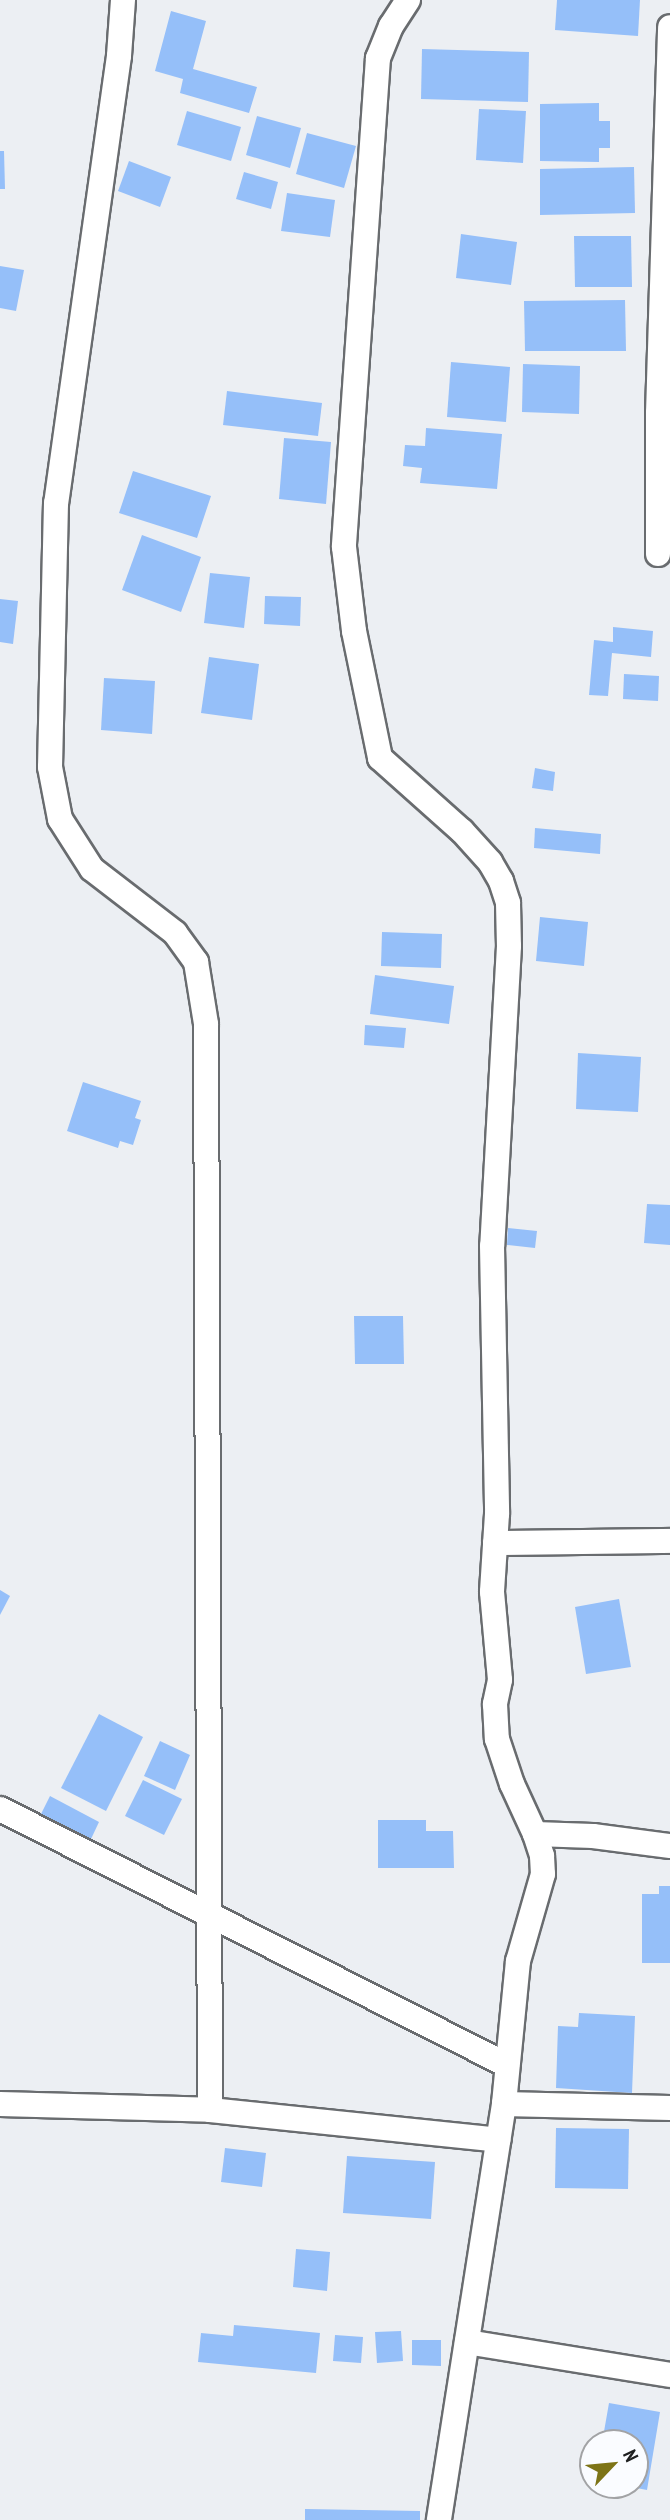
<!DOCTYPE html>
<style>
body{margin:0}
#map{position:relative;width:670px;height:2520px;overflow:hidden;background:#eceff3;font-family:"PT Sans Narrow",sans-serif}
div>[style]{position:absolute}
.building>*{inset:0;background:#95bff9}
.roads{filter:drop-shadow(2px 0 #696c6f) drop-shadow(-2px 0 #696c6f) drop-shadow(0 2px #696c6f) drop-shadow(0 -2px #696c6f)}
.minor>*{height:24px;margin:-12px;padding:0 12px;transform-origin:12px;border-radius:12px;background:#fff}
span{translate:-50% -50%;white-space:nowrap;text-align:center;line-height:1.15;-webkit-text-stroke:7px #fafcff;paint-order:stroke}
.north{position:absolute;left:579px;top:2429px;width:70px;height:70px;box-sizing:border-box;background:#fafcff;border:2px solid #a2a3a5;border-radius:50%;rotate:64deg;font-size:19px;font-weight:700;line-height:28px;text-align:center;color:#1d1e1f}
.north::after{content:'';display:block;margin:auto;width:24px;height:32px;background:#7d7417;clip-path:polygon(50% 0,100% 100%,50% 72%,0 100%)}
</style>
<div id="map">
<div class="building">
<div style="clip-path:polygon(557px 0,640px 0,638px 36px,555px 30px)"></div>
<div style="clip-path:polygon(171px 11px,206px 21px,193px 69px,257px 87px,249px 113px,180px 93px,183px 79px,155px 71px)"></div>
<div style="clip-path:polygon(422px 49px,529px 52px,528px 102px,421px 99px)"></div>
<div style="clip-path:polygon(599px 103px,599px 121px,610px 121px,610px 148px,599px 148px,599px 162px,540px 161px,540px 104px)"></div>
<div style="clip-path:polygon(479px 109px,526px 111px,523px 163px,476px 160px)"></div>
<div style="clip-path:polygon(187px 111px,241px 127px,231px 161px,177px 145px)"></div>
<div style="clip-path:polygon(257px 116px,301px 128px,290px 168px,246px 155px)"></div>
<div style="clip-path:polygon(307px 133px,356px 146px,344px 188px,296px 174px)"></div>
<div style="clip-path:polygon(0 151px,4px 151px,5px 189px,0 189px)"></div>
<div style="clip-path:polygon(129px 161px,171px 177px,160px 207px,118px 191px)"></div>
<div style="clip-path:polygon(634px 167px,635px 213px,540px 215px,540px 169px)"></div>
<div style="clip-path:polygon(244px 172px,278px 182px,271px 209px,236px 199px)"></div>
<div style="clip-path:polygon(287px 193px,335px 200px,330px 237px,281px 231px)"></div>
<div style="clip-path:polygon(461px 234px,517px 242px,511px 285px,456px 278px)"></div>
<div style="clip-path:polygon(574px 236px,631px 236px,632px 287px,575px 287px)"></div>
<div style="clip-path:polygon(0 266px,24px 270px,16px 311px,0 308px)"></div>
<div style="clip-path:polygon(625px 300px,626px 351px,525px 351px,524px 301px)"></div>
<div style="clip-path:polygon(451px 362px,510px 367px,506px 422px,447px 417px)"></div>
<div style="clip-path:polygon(523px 364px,580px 366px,579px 414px,522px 412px)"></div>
<div style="clip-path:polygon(227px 391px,322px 403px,318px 436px,223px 425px)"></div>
<div style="clip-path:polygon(426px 428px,502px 434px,497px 489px,420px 483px,422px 468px,403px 466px,405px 445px,425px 446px)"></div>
<div style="clip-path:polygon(284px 438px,331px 442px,326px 504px,279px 499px)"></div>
<div style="clip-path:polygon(133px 471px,211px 496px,197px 538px,119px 513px)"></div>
<div style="clip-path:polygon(142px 535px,201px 557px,181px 612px,122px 590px)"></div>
<div style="clip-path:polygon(210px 573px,250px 577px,244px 628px,204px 623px)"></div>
<div style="clip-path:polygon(265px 596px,301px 597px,300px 626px,264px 624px)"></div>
<div style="clip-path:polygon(0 599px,18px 601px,13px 644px,0 642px)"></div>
<div style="clip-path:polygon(613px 627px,653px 631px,651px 657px,612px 653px,608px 696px,589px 695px,594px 640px,613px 642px)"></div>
<div style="clip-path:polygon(209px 657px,259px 664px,252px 720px,201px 713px)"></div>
<div style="clip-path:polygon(624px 674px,659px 676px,658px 701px,623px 699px)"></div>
<div style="clip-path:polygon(104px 678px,155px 681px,152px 734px,101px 730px)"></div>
<div style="clip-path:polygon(535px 768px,555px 772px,553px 791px,532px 788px)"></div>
<div style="clip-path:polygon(535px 828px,601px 834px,600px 854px,534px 848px)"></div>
<div style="clip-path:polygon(540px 917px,588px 922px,584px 966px,536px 961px)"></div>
<div style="clip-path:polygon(382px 932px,442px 934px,441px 968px,381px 966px)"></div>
<div style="clip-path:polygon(375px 975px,454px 986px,449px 1024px,370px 1014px)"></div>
<div style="clip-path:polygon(365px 1025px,406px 1028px,404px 1048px,364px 1045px)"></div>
<div style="clip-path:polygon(578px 1053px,641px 1057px,638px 1112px,576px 1109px)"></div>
<div style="clip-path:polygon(83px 1082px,141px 1101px,135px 1118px,141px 1120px,133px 1145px,120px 1141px,118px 1148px,67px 1131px)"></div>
<div style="clip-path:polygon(647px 1204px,670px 1205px,670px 1245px,644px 1243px)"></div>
<div style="clip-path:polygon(508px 1228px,537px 1231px,535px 1248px,507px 1245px)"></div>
<div style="clip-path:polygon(354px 1316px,403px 1316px,404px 1364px,355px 1364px)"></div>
<div style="clip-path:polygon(0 1590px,10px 1596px,0 1615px)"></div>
<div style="clip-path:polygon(619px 1599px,631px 1667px,586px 1674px,575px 1607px)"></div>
<div style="clip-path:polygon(99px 1714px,143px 1737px,106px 1811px,61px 1788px)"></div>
<div style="clip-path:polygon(160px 1741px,190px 1755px,175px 1790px,144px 1776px)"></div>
<div style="clip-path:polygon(143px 1780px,182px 1799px,164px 1835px,125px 1816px)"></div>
<div style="clip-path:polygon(50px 1796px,99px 1822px,91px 1839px,41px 1814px)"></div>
<div style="clip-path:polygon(378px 1820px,426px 1820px,426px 1831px,453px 1831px,454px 1868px,378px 1868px)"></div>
<div style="clip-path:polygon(659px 1886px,670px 1886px,670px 1963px,642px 1963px,642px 1894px,659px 1894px)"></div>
<div style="clip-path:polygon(579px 2013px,635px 2016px,632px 2093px,556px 2088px,558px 2026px,578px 2027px)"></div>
<div style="clip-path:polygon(556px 2128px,629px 2129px,628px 2189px,555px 2188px)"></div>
<div style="clip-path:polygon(225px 2148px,266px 2153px,262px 2187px,221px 2182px)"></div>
<div style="clip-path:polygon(347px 2156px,435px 2162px,431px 2219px,343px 2213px)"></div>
<div style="clip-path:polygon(296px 2249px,330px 2252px,327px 2291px,293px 2287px)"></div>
<div style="clip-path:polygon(234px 2325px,320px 2333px,316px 2373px,198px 2362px,201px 2333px,233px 2336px)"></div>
<div style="clip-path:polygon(401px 2331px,403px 2361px,377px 2363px,375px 2332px)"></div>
<div style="clip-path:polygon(335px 2335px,363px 2337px,361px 2363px,333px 2361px)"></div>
<div style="clip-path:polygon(412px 2340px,441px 2340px,441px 2366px,412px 2365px)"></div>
<div style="clip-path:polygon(609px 2403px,660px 2412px,647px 2490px,626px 2486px,635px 2485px,635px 2443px,602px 2443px)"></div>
<div style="clip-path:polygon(305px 2509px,420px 2511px,420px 2520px,305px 2520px)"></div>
</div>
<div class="roads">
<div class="minor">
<div style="left:123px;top:0;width:56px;rotate:94.1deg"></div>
<div style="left:119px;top:56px;width:451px;rotate:98deg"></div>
<div style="left:56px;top:503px;width:264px;rotate:91.3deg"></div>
<div style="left:50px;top:767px;width:53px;rotate:79.1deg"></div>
<div style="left:60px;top:819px;width:59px;rotate:57.4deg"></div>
<div style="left:92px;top:869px;width:105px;rotate:37.6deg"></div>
<div style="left:175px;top:933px;width:36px;rotate:54deg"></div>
<div style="left:196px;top:962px;width:63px;rotate:80.8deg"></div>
<div style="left:206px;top:1024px;width:1086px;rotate:89.79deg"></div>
<div style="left:408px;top:0;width:31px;rotate:123deg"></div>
<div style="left:391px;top:26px;width:35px;rotate:112deg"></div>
<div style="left:378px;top:58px;width:490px;rotate:94deg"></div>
<div style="left:344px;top:547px;width:85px;rotate:83.2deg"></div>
<div style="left:354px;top:631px;width:130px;rotate:78.4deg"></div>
<div style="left:380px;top:758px;width:110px;rotate:41.7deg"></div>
<div style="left:462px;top:831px;width:42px;rotate:47.9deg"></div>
<div style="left:490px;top:862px;width:22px;rotate:60deg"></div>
<div style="left:501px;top:881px;width:23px;rotate:72deg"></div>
<div style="left:508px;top:903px;width:43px;rotate:88.7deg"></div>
<div style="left:509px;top:946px;width:300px;rotate:93.2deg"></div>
<div style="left:492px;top:1246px;width:268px;rotate:88.9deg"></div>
<div style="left:497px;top:1514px;width:78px;rotate:93.7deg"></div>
<div style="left:492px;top:1592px;width:88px;rotate:84.8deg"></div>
<div style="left:500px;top:1680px;width:25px;rotate:102deg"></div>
<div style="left:495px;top:1704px;width:35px;rotate:87deg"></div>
<div style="left:497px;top:1739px;width:47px;rotate:71.6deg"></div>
<div style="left:512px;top:1784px;width:55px;rotate:65.3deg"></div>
<div style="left:535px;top:1834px;width:23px;rotate:72deg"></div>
<div style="left:542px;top:1856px;width:18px;rotate:87deg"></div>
<div style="left:543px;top:1874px;width:91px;rotate:106deg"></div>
<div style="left:518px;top:1961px;width:144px;rotate:95.6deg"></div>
<div style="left:504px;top:2104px;width:421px;rotate:98.9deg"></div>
<div style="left:658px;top:554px;width:141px;rotate:-90deg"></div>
<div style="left:658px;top:413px;width:386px;rotate:-88.2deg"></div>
<div style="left:495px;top:1543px;width:175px;rotate:-0.7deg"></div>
<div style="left:0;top:1809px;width:568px;rotate:26.79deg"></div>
<div style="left:535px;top:1834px;width:58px;rotate:2deg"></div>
<div style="left:593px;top:1836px;width:78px;rotate:7.4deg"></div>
<div style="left:0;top:2104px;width:210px;rotate:1.6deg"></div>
<div style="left:210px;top:2110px;width:290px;rotate:5.9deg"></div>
<div style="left:504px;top:2104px;width:166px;rotate:1.4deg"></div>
<div style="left:467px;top:2342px;width:206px;rotate:9.2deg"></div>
</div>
</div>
<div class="north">N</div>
</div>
